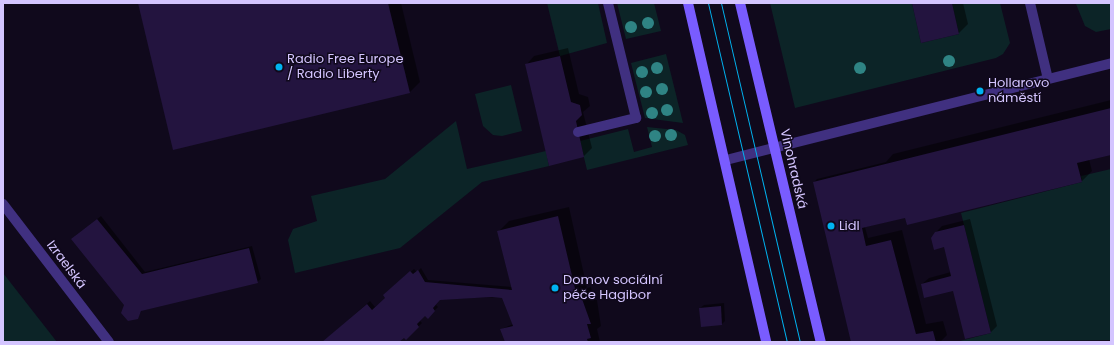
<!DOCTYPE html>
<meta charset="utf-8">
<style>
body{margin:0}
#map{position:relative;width:1114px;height:345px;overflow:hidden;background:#10091c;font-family:Poppins,sans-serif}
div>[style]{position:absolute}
.green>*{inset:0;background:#0c2427}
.shadow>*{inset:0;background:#0007}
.building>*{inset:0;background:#23143f}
.lane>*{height:10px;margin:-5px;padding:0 5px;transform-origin:5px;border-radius:5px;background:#403080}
.street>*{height:10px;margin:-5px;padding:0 5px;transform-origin:5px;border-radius:5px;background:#403080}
.secondary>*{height:10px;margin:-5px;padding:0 5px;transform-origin:5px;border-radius:5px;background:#795cff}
.tram>*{height:1px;margin:-0.5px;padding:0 0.5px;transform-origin:0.5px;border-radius:0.5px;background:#00b3f0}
.trees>*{width:12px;height:12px;margin:-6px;border-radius:50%;background:#2f8484}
.dots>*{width:11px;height:11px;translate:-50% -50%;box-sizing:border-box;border:2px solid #10091c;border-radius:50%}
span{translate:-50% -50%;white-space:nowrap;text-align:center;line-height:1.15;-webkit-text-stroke:3px #10091c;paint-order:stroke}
.poi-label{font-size:13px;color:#d4c5ff}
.left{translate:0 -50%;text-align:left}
.street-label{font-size:13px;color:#d4c5ff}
.frame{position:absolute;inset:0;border:4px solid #d4c5ff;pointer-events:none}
</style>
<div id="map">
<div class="green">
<div style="clip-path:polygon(547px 3px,598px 3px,607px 43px,560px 56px)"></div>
<div style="clip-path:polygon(617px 3px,654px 3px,661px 31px,626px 39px)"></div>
<div style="clip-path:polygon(770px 3px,912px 3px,921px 43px,959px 34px,952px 3px,1000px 3px,1010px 43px,1003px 54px,996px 58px,795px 108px)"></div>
<div style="clip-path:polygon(1111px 3px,1111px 29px,1096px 32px,1085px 26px,1076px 4px)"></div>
<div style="clip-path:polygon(666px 54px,683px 123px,645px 118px,631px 63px)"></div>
<div style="clip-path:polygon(511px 85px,522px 131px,502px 136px,493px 135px,483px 126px,475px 94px)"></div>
<div style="clip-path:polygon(456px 121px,467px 169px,546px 151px,549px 166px,482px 182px,400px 248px,295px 273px,288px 240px,293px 229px,317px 221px,311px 196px,385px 179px)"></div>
<div style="clip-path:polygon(647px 127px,676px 130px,685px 135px,688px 145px,587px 170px,580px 141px,628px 129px,634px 152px,652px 147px)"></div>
<div style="clip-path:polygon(1111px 169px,1111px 340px,956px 342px,991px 333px,961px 213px,1082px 182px,1081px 176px)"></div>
<div style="clip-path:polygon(3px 273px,57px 342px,3px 342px)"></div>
</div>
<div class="shadow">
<div style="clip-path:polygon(139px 3px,401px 3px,420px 82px,410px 92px)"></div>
<div style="clip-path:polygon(913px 3px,963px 3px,968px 24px,959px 33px)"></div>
<div style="clip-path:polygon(568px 48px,579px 94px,588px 97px,590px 106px,583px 112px,592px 148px,584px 156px,526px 65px,534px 56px)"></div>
<div style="clip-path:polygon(1111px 100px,1111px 154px,1089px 159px,1092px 171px,1082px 181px,908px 223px,906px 217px,865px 227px,868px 238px,902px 230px,926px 324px,943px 321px,947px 335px,940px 342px,852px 342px,814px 182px,817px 179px,886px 162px,893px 154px)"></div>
<div style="clip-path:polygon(569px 207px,587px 288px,591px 287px,594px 300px,597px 300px,601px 326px,597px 329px,600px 342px,506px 342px,502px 329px,513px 324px,503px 297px,440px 299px,436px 305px,438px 307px,428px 317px,425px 315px,420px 321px,422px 323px,406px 339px,404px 336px,398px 342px,323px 342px,370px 301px,375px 307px,387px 298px,387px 292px,414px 269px,417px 272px,421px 268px,428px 280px,512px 287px,499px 231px,509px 221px)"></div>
<div style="clip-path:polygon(101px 216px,145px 272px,252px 246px,261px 279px,257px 282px,142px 310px,137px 318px,125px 305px,75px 236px)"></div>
<div style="clip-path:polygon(970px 219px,997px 326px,991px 332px,954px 290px,922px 284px,929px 278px,951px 272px,945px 245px,936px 232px,942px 226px)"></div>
<div style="clip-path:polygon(724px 303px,725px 321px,722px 324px,702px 326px,700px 308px,704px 305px)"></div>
</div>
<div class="building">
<div style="clip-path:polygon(138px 3px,388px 3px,410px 93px,173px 150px)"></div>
<div style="clip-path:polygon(912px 3px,952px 3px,959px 34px,921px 43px)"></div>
<div style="clip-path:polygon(560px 56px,571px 102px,580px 105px,582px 115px,576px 121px,584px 157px,549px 166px,525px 64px)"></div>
<div style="clip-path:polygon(1111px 108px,1111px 155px,1077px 163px,1082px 182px,907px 225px,905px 218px,862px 228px,866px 246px,891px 240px,916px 334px,933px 331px,936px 342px,851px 342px,813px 182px)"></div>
<div style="clip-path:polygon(558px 216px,577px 297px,581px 296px,591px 324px,587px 324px,591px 338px,587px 339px,588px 342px,505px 342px,500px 329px,513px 326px,502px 298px,492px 297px,440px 300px,433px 308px,435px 311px,428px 319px,425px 316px,417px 324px,419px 327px,406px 340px,404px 338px,399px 342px,322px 342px,367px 304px,372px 310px,385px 298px,383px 295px,410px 271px,413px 274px,418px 270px,425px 282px,512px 290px,497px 231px)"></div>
<div style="clip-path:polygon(97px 219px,142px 274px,249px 248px,258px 283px,141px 311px,138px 319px,128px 321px,121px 313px,124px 305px,71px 239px)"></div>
<div style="clip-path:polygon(964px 225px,991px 333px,965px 339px,953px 291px,924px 298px,921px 284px,951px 276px,944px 247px,934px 250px,931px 238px,935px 232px)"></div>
<div style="clip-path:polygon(721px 306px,722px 325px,701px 327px,699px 308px)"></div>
</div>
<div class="lane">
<div style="left:578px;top:132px;width:60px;rotate:-13.6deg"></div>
<div style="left:636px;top:118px;width:118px;rotate:-103.7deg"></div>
</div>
<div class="street">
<div style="left:1030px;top:3px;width:78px;rotate:76.7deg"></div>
<div style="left:726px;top:160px;width:397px;rotate:-14.1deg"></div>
<div style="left:3px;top:204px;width:174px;rotate:52.5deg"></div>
</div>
<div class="secondary">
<div style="left:688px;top:3px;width:348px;rotate:77deg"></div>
<div style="left:740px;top:3px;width:349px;rotate:76.6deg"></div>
</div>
<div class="tram">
<div style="left:708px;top:3px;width:348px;rotate:76.9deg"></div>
<div style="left:721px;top:3px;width:348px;rotate:76.9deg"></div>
</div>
<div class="trees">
<div style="left:648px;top:23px"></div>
<div style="left:631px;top:27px"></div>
<div style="left:949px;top:61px"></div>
<div style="left:657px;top:68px"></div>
<div style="left:860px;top:68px"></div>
<div style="left:642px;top:72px"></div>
<div style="left:662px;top:89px"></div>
<div style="left:646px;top:92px"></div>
<div style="left:667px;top:110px"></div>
<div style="left:652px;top:113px"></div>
<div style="left:671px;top:135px"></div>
<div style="left:655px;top:136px"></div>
</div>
<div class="dots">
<div style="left:279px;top:67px;background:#00b3f0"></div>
<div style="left:980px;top:91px;background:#00b3f0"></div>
<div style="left:831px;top:226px;background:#00b3f0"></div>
<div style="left:555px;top:288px;background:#00b3f0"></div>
</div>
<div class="poi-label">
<span class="left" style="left:287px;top:67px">Radio Free Europe<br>/ Radio Liberty</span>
<span class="left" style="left:988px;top:91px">Hollarovo<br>náměstí</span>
<span class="left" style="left:839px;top:226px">Lidl</span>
<span class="left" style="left:563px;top:288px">Domov sociální<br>péče Hagibor</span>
</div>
<div class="street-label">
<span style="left:793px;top:169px;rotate:77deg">Vinohradská</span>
<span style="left:66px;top:265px;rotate:53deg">Izraelská</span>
</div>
<div class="frame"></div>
</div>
